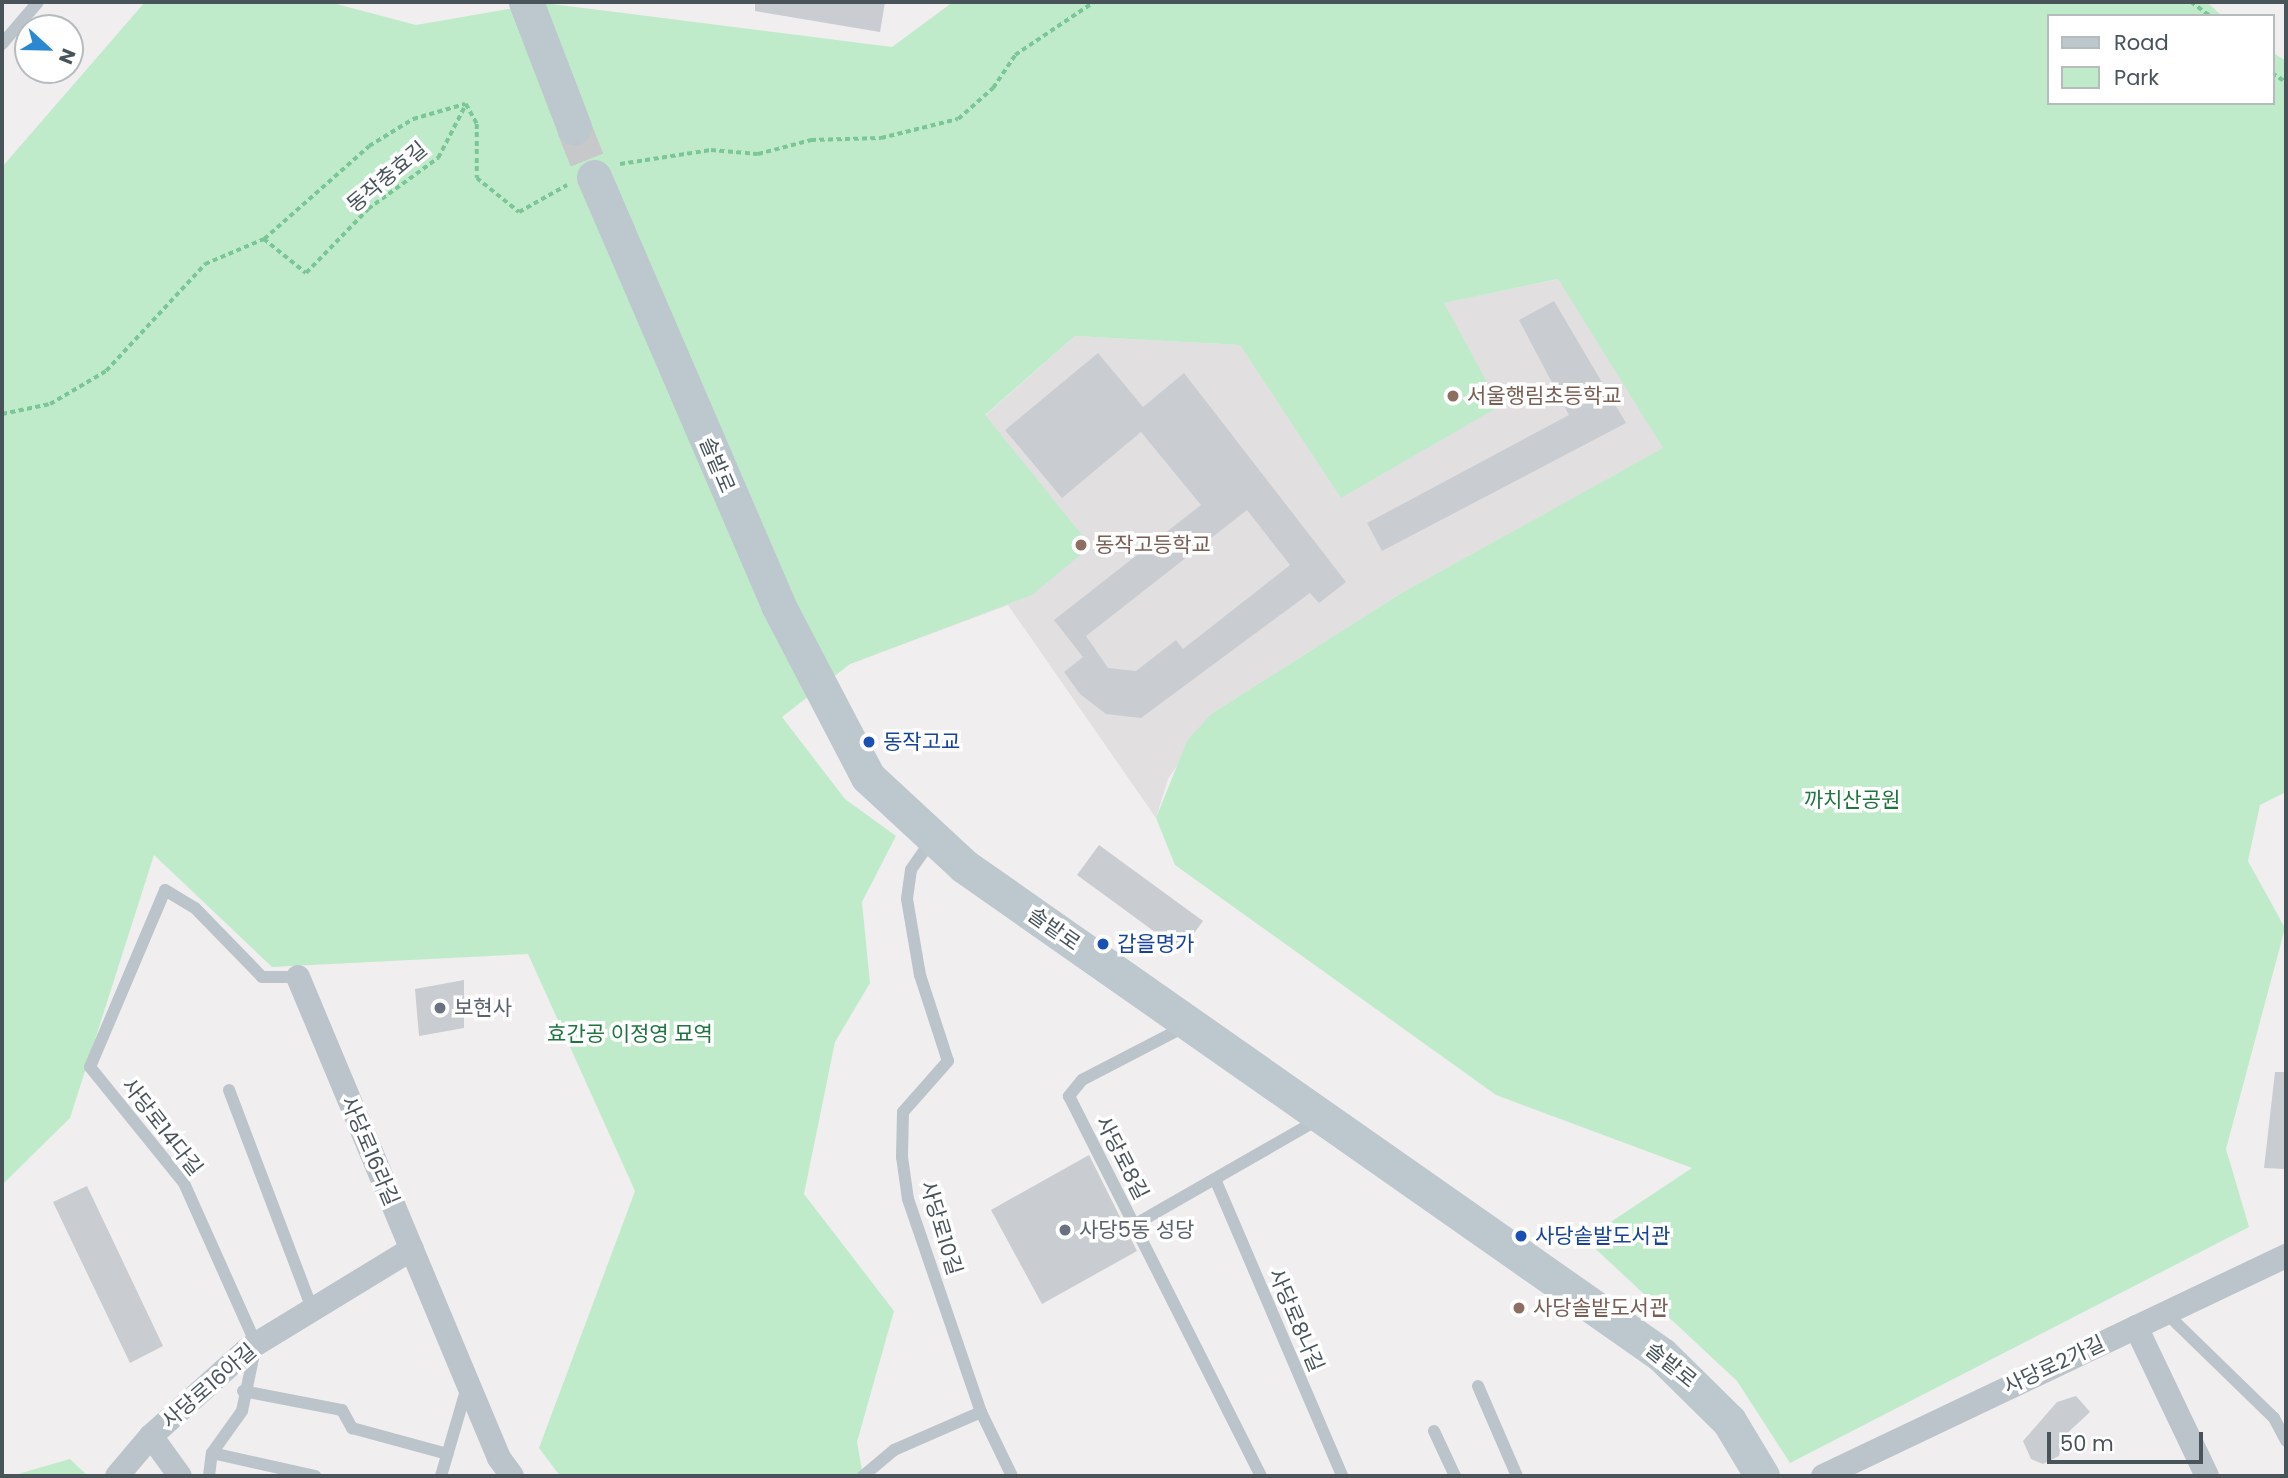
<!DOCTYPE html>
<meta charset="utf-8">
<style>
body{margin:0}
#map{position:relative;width:2288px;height:1478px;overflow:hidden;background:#f1eeef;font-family:Poppins,"Noto Sans KR",sans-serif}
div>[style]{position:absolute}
.education>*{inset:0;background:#e2dfe0}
.green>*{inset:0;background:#c0ebcb}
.building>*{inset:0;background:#c9ccd0}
.secondary-tunnel>*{height:35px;margin-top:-17.5px;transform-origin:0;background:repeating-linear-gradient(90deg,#c7c8ca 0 35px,transparent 0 53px)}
.path>*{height:3.5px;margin-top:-1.75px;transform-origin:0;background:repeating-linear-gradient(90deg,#7bc697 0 5px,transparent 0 8.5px)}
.lane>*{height:12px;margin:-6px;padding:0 6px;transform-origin:6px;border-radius:6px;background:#bbc4ca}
.street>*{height:24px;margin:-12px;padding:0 12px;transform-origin:12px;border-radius:12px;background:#bbc4ca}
.secondary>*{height:35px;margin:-17.5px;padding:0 17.5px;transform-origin:17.5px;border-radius:17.5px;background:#bcc7ce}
.dots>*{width:19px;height:19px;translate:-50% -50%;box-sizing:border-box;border:4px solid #fff;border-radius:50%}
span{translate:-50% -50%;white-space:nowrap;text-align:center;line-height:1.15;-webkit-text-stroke:7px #fff;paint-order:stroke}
.street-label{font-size:21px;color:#48545a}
.education-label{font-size:21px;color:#785e54}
.left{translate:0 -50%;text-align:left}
.transit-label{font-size:21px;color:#164399}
.park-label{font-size:21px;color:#1f753f}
.worship-label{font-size:21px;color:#5b616d}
.frame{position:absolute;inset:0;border:4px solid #48545a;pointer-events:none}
.legend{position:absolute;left:2047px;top:14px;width:228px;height:91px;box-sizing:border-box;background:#fff;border:2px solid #b6bbbd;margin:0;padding:9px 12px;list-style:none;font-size:21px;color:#48545a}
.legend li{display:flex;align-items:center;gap:14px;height:35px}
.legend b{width:35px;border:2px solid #b6bbbd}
.north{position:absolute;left:14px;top:14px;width:70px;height:70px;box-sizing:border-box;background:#fff;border:2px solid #b6bbbd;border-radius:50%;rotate:112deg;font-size:19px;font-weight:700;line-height:28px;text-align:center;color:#48545a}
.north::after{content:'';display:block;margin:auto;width:24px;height:32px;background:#2988d0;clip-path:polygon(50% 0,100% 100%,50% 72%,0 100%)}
.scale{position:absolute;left:2047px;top:1432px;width:156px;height:32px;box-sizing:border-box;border:4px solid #48545a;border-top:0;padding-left:9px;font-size:21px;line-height:24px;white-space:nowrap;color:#48545a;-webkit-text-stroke:5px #fff;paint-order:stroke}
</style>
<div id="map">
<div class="education">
<div style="clip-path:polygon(1559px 279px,1664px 448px,1403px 592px,1211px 714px,1168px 779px,1156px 818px,1008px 605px,850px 664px,963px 435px,1075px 336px,1240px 345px)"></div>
</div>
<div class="green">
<div style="clip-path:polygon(145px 2px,329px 2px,416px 25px,544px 3px,892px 47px,953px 2px,2207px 2px,2222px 16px,2048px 16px,2048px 103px,2272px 103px,2272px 52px,2286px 61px,2286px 792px,2260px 805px,2248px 861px,2285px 928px,2226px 1149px,2249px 1227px,1790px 1463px,1737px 1381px,1585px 1239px,1692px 1168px,1496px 1095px,1175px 865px,1156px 818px,1187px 741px,1211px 714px,1403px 592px,1663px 448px,1558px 279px,1444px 303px,1500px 406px,1341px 498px,1240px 345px,1075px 336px,985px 415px,1091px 546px,1032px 595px,850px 664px,782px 717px,845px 799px,896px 836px,862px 902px,870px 983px,835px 1042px,804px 1194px,894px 1311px,857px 1442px,863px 1476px,560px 1476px,539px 1448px,635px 1191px,528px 954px,272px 967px,154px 855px,70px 1118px,2px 1185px,2px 167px)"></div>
<div style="clip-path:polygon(70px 1459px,88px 1476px,11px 1476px)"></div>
</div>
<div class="building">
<div style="clip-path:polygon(755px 2px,885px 2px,880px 32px,755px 11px)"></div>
<div style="clip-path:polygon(1554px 301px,1626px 423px,1382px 551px,1367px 523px,1569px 415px,1519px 320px)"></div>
<div style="clip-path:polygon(evenodd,1098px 353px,1143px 407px,1184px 373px,1346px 582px,1319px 603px,1310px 593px,1141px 718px,1106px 714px,1080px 694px,1064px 672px,1083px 657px,1054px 620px,1201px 505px,1141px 432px,1062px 498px,1005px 430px,1098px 353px,1247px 510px,1290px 565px,1183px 649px,1176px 640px,1136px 671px,1108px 668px,1086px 636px,1247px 510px)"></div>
<div style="clip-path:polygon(1099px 845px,1203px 921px,1181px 951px,1077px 875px)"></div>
<div style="clip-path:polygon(464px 980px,464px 1028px,419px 1036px,415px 989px)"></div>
<div style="clip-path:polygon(2275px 1072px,2286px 1072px,2286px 1169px,2264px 1168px)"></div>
<div style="clip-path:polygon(1089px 1155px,1137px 1251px,1042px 1304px,991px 1210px)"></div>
<div style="clip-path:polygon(87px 1186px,163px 1346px,130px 1363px,53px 1202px)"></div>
<div style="clip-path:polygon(2076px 1396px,2090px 1412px,2062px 1438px,2059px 1456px,2043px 1464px,2031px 1459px,2023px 1441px,2057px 1402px)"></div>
</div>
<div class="secondary-tunnel">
<div style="left:574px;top:127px;width:54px;rotate:68.2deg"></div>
</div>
<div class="path">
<div style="left:2191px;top:2px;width:24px;rotate:36deg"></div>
<div style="left:2272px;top:73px;width:17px;rotate:33deg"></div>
<div style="left:620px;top:164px;width:92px;rotate:-8.7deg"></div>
<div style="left:711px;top:150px;width:47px;rotate:4.9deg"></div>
<div style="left:758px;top:154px;width:55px;rotate:-14.8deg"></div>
<div style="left:811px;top:140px;width:70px;rotate:-1.6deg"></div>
<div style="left:881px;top:138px;width:79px;rotate:-13.9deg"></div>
<div style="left:958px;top:119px;width:47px;rotate:-41.5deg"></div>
<div style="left:993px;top:88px;width:40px;rotate:-56deg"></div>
<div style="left:1015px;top:55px;width:95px;rotate:-33.9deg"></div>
<div style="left:264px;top:239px;width:140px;rotate:-41.5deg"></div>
<div style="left:369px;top:146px;width:52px;rotate:-31.5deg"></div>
<div style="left:413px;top:119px;width:54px;rotate:-16.1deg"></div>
<div style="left:2px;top:414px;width:49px;rotate:-11.8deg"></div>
<div style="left:50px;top:404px;width:65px;rotate:-30.5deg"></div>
<div style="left:106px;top:371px;width:146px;rotate:-47.2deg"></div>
<div style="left:205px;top:264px;width:64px;rotate:-23deg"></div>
<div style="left:264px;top:239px;width:54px;rotate:39deg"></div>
<div style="left:306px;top:273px;width:89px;rotate:-45.9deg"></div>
<div style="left:368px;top:209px;width:87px;rotate:-36.1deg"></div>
<div style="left:438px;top:158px;width:61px;rotate:-62.6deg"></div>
<div style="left:466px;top:104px;width:23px;rotate:61deg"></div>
<div style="left:477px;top:124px;width:54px;rotate:90deg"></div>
<div style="left:477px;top:178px;width:54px;rotate:39deg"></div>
<div style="left:519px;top:212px;width:55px;rotate:-29.4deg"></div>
</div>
<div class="lane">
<div style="left:2px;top:44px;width:55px;rotate:-49.4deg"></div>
<div style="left:931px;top:841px;width:35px;rotate:125deg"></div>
<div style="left:911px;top:870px;width:29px;rotate:98deg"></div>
<div style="left:907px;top:899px;width:77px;rotate:80.3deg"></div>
<div style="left:920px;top:975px;width:90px;rotate:72deg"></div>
<div style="left:948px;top:1061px;width:68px;rotate:131.4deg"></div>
<div style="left:903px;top:1112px;width:45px;rotate:91.3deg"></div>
<div style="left:902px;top:1157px;width:42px;rotate:81.9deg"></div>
<div style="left:908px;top:1199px;width:225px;rotate:71.1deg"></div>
<div style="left:981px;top:1412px;width:71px;rotate:64.2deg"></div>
<div style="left:1186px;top:1026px;width:117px;rotate:152.6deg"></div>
<div style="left:1082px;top:1080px;width:21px;rotate:129deg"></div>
<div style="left:1069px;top:1096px;width:426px;rotate:63.2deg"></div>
<div style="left:229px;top:1090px;width:236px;rotate:69.2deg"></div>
<div style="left:1215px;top:1179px;width:323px;rotate:66.8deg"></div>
<div style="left:1134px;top:1225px;width:213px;rotate:-29.8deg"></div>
<div style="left:2166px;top:1313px;width:151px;rotate:44.2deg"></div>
<div style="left:2274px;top:1418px;width:26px;rotate:62deg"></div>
<div style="left:1478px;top:1386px;width:98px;rotate:66.6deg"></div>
<div style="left:243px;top:1391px;width:101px;rotate:10.9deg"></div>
<div style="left:342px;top:1410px;width:21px;rotate:61deg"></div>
<div style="left:352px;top:1428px;width:99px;rotate:15.2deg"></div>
<div style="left:1434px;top:1431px;width:50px;rotate:65deg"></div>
<div style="left:212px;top:1453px;width:106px;rotate:12.6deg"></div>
<div style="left:209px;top:1476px;width:23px;rotate:-83deg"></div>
<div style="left:212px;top:1453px;width:52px;rotate:-54.5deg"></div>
<div style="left:242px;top:1411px;width:68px;rotate:-78.2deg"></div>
<div style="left:256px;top:1344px;width:176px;rotate:-114.1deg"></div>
<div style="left:184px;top:1183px;width:149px;rotate:-129deg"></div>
<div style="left:90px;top:1067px;width:192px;rotate:-67deg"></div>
<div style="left:165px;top:890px;width:35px;rotate:31deg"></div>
<div style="left:195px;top:908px;width:96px;rotate:45.8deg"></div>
<div style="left:262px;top:977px;width:36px"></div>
<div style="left:441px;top:1476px;width:93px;rotate:-73.7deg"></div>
<div style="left:863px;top:1476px;width:40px;rotate:-40deg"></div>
<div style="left:894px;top:1450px;width:95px;rotate:-23.6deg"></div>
</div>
<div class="street">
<div style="left:298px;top:977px;width:521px;rotate:67.32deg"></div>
<div style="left:499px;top:1458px;width:22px;rotate:54deg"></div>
<div style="left:2136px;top:1327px;width:165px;rotate:64.5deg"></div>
<div style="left:151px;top:1436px;width:49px;rotate:54.1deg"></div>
<div style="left:117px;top:1476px;width:52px;rotate:-49.6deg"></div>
<div style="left:151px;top:1436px;width:130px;rotate:-41.9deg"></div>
<div style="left:248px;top:1349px;width:192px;rotate:-31.4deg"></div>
<div style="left:1823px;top:1476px;width:513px;rotate:-25.42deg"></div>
</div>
<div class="secondary">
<div style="left:526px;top:2px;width:134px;rotate:69deg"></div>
<div style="left:594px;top:177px;width:466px;rotate:66.7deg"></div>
<div style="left:778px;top:605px;width:194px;rotate:62.4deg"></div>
<div style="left:868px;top:777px;width:131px;rotate:42.8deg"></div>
<div style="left:964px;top:866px;width:852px;rotate:35.01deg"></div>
<div style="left:1662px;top:1355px;width:94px;rotate:44.6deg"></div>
<div style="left:1729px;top:1421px;width:64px;rotate:59deg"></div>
</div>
<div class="dots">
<div style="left:1453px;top:396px;background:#8d6e63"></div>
<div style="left:1081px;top:545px;background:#8d6e63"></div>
<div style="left:869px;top:742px;background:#1a4fb4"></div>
<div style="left:1103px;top:944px;background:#1a4fb4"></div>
<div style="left:440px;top:1008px;background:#6b7280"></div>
<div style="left:1065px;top:1230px;background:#6b7280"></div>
<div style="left:1521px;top:1236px;background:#1a4fb4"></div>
<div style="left:1519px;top:1308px;background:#8d6e63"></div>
</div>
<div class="street-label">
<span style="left:387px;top:177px;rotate:-40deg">동작충효길</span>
<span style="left:717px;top:465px;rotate:67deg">솔밭로</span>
<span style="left:1054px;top:929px;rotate:35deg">솔밭로</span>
<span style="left:162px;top:1127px;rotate:52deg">사당로14다길</span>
<span style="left:370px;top:1151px;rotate:67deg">사당로16라길</span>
<span style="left:1122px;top:1158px;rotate:63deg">사당로8길</span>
<span style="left:941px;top:1228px;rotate:73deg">사당로10길</span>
<span style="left:1296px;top:1320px;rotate:67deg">사당로8나길</span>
<span style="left:1671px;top:1365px;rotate:39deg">솔밭로</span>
<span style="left:2054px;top:1365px;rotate:-25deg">사당로2가길</span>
<span style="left:209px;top:1386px;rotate:-41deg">사당로16아길</span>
</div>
<div class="education-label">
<span class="left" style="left:1467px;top:396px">서울행림초등학교</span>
<span class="left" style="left:1095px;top:545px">동작고등학교</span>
<span class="left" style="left:1533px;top:1308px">사당솔밭도서관</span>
</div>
<div class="transit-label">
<span class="left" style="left:883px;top:742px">동작고교</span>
<span class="left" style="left:1117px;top:944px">갑을명가</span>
<span class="left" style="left:1535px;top:1236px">사당솥발도서관</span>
</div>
<div class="park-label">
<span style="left:1852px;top:800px">까치산공원</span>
<span style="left:630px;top:1034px">효간공 이정영 묘역</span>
</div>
<div class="worship-label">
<span class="left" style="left:454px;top:1008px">보현사</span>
<span class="left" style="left:1079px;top:1230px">사당5동 성당</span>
</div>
<div class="frame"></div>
<ul class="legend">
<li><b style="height:9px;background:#bcc7ce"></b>Road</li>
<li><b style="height:19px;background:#c0ebcb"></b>Park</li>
</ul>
<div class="north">N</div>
<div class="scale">50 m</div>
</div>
